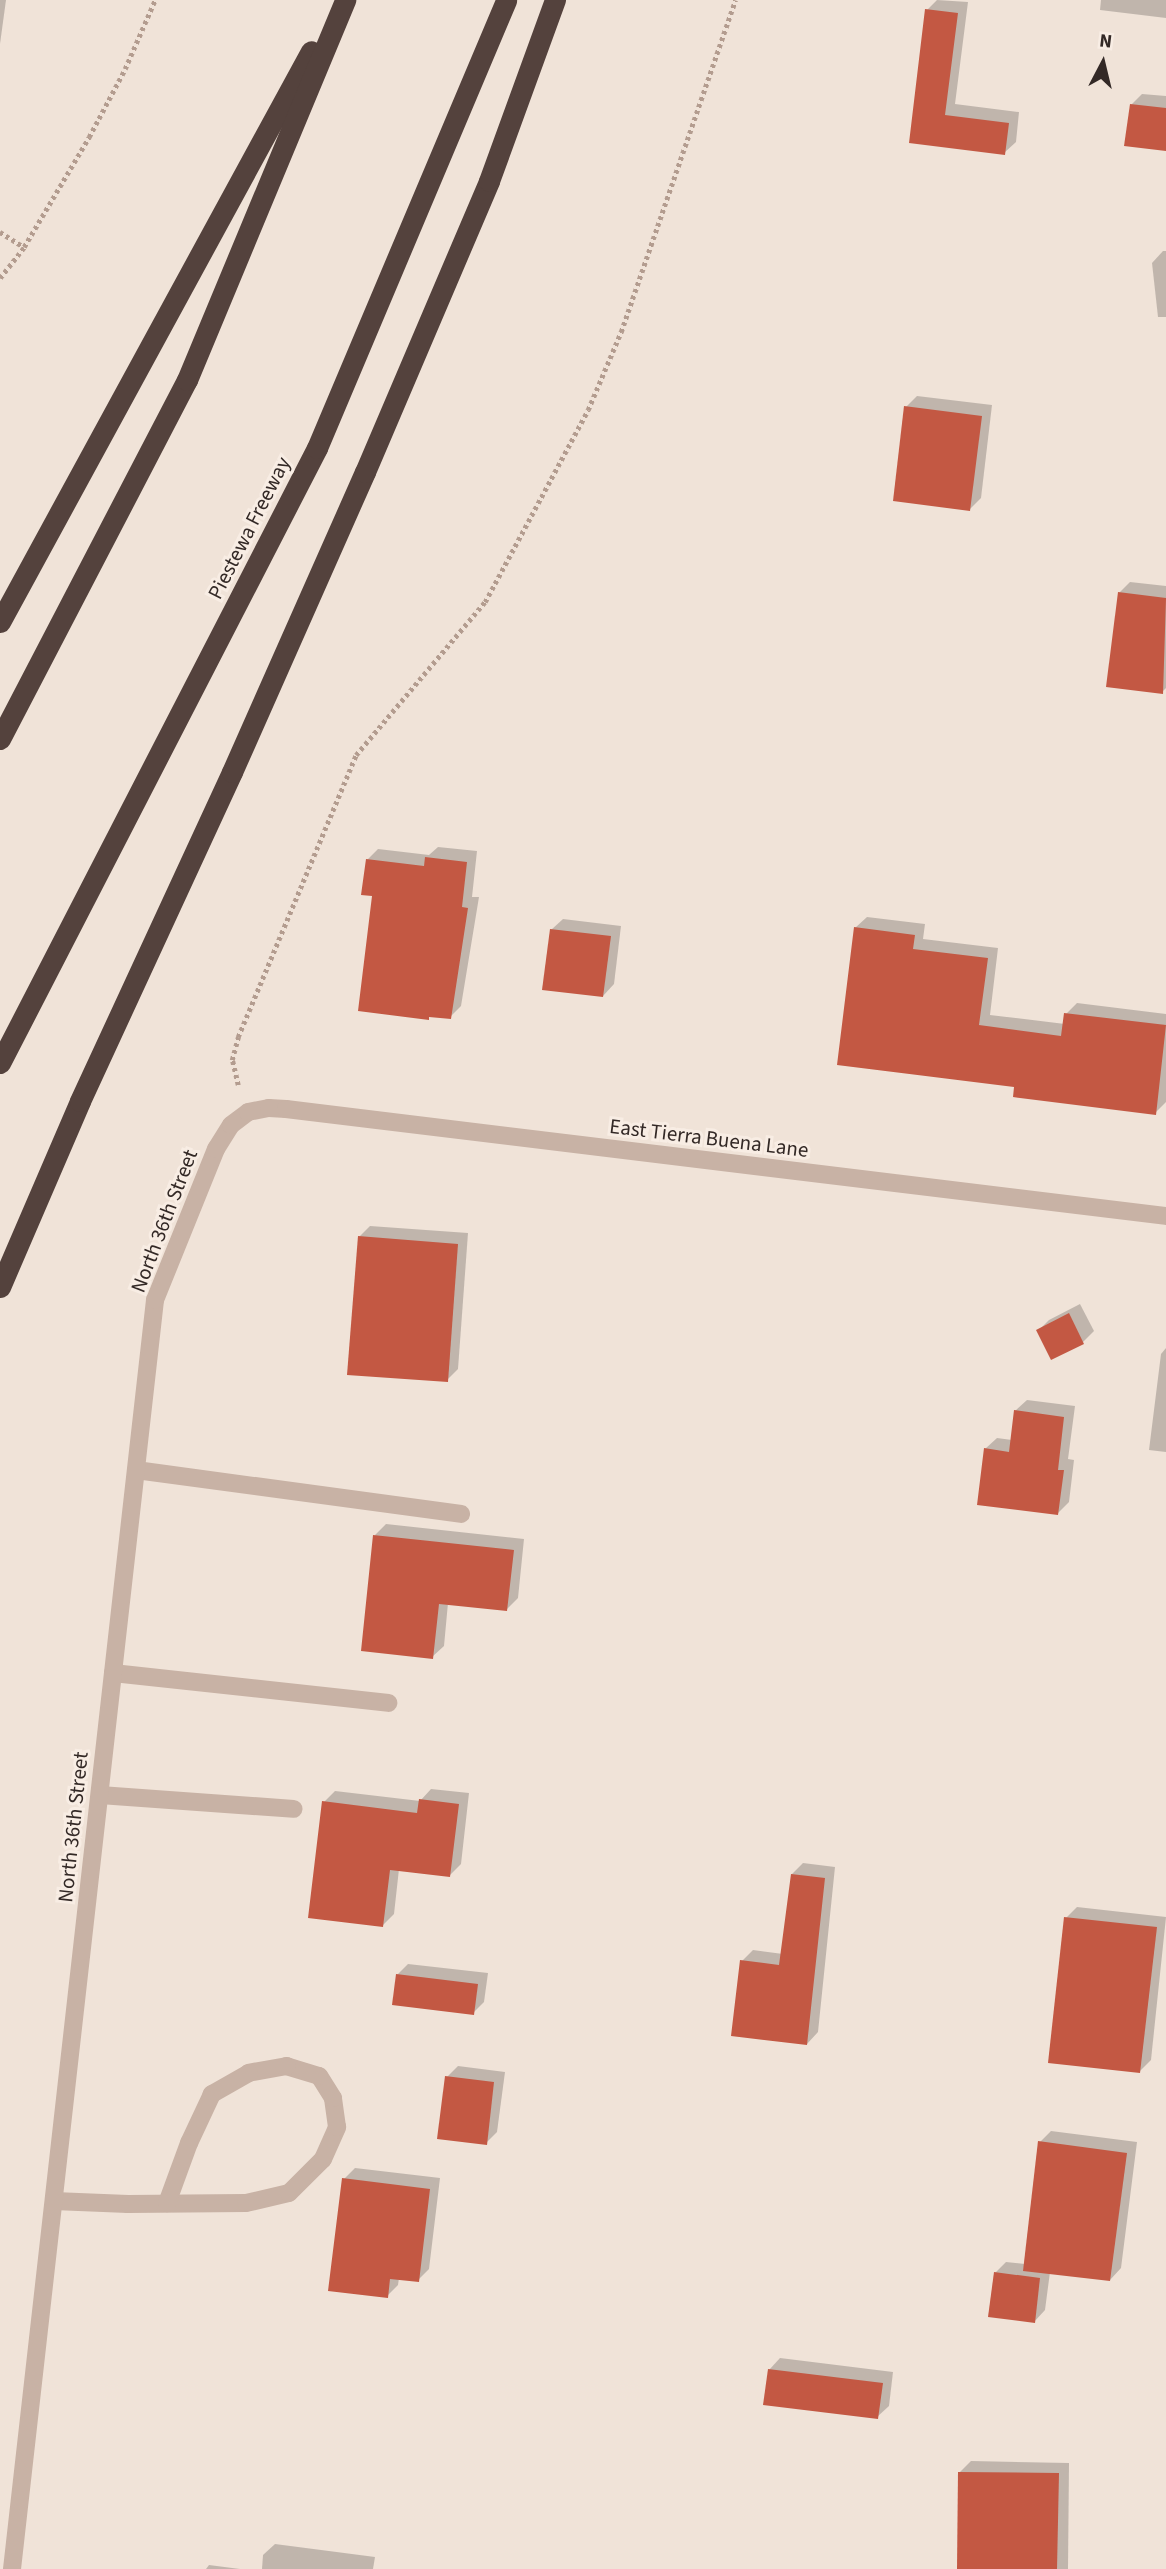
<!DOCTYPE html>
<style>
body{margin:0}
#map{position:relative;width:1166px;height:2569px;overflow:hidden;background:#f0e3d8;font-family:"Source Sans 3",sans-serif}
div>[style]{position:absolute}
.shadow>*{inset:0;background:#0003}
.building>*{inset:0;background:#c35843}
.path>*{height:4.5px;margin-top:-2.25px;transform-origin:0;background:repeating-linear-gradient(90deg,#b39c8f 0 3.5px,transparent 0 7px)}
.service>*{height:18px;margin:-9px;padding:0 9px;transform-origin:9px;border-radius:9px;background:#c8b2a5}
.minor>*{height:18px;margin:-9px;padding:0 9px;transform-origin:9px;border-radius:9px;background:#c8b2a5}
.motorway>*{height:21px;margin:-10.5px;padding:0 10.5px;transform-origin:10.5px;border-radius:10.5px;background:#54423d}
span{translate:-50% -50%;white-space:nowrap;text-align:center;line-height:1.15;-webkit-text-stroke:6px #f8ede4;paint-order:stroke}
.street-label{font-size:21px;color:#332926}
.north{position:absolute;left:1068px;top:28px;width:70px;height:70px;-webkit-text-stroke:5px #f8ede4;paint-order:stroke;rotate:7deg;font-size:19px;font-weight:700;line-height:28px;text-align:center;color:#332926}
.north::after{content:'';display:block;margin:auto;width:24px;height:32px;background:#332926;clip-path:polygon(50% 0,100% 100%,50% 72%,0 100%)}
</style>
<div id="map">
<div class="shadow">
<div style="clip-path:polygon(0 0,6px 0,0 44px)"></div>
<div style="clip-path:polygon(937px 0,968px 2px,955px 104px,1019px 112px,1016px 142px,1004px 153px,911px 141px,927px 10px)"></div>
<div style="clip-path:polygon(1101px 0,1166px 0,1166px 18px,1100px 10px)"></div>
<div style="clip-path:polygon(1142px 94px,1166px 96px,1166px 150px,1131px 105px)"></div>
<div style="clip-path:polygon(1163px 251px,1166px 251px,1166px 317px,1158px 317px,1152px 263px)"></div>
<div style="clip-path:polygon(917px 396px,992px 405px,981px 498px,970px 509px,906px 407px)"></div>
<div style="clip-path:polygon(1130px 582px,1166px 586px,1166px 688px,1162px 692px,1119px 593px)"></div>
<div style="clip-path:polygon(438px 847px,477px 851px,472px 897px,479px 897px,461px 1006px,450px 1017px,431px 1015px,428px 1018px,374px 895px,367px 860px,378px 849px,429px 855px)"></div>
<div style="clip-path:polygon(867px 917px,925px 924px,923px 939px,998px 948px,990px 1015px,1065px 1024px,1066px 1014px,1077px 1003px,1166px 1014px,1166px 1102px,1155px 1113px,1016px 1085px,855px 928px)"></div>
<div style="clip-path:polygon(563px 919px,621px 926px,614px 984px,603px 996px,551px 930px)"></div>
<div style="clip-path:polygon(370px 1226px,468px 1233px,458px 1369px,447px 1380px,359px 1237px)"></div>
<div style="clip-path:polygon(1080px 1304px,1094px 1331px,1083px 1342px,1038px 1331px,1049px 1320px)"></div>
<div style="clip-path:polygon(1166px 1348px,1166px 1452px,1149px 1450px,1161px 1354px)"></div>
<div style="clip-path:polygon(1027px 1400px,1075px 1406px,1068px 1459px,1074px 1460px,1069px 1502px,1058px 1513px,985px 1449px,997px 1438px,1012px 1440px,1015px 1411px)"></div>
<div style="clip-path:polygon(386px 1524px,524px 1539px,518px 1598px,507px 1609px,448px 1603px,444px 1646px,432px 1657px,375px 1535px)"></div>
<div style="clip-path:polygon(431px 1789px,469px 1793px,461px 1864px,450px 1875px,399px 1869px,394px 1914px,383px 1925px,324px 1802px,335px 1791px,420px 1801px)"></div>
<div style="clip-path:polygon(803px 1863px,835px 1867px,818px 2032px,807px 2044px,742px 1961px,753px 1950px,783px 1954px,792px 1874px)"></div>
<div style="clip-path:polygon(1077px 1907px,1166px 1917px,1151px 2060px,1140px 2071px,1066px 1918px)"></div>
<div style="clip-path:polygon(408px 1964px,488px 1973px,484px 2002px,473px 2013px,397px 1975px)"></div>
<div style="clip-path:polygon(458px 2066px,505px 2072px,497px 2132px,486px 2143px,447px 2077px)"></div>
<div style="clip-path:polygon(1051px 2131px,1137px 2142px,1121px 2268px,1110px 2280px,1050px 2272px,1045px 2310px,1034px 2322px,995px 2273px,1006px 2262px,1025px 2264px,1040px 2142px)"></div>
<div style="clip-path:polygon(355px 2168px,440px 2178px,429px 2269px,418px 2280px,399px 2278px,398px 2285px,387px 2296px,344px 2179px)"></div>
<div style="clip-path:polygon(780px 2358px,893px 2372px,889px 2406px,877px 2417px,769px 2370px)"></div>
<div style="clip-path:polygon(971px 2461px,1069px 2463px,1068px 2569px,958px 2569px,960px 2472px)"></div>
<div style="clip-path:polygon(275px 2544px,375px 2557px,373px 2569px,262px 2569px,263px 2555px)"></div>
<div style="clip-path:polygon(209px 2565px,240px 2569px,206px 2569px)"></div>
</div>
<div class="building">
<div style="clip-path:polygon(925px 9px,958px 13px,945px 115px,1009px 123px,1005px 155px,909px 143px)"></div>
<div style="clip-path:polygon(1130px 104px,1166px 108px,1166px 151px,1124px 146px)"></div>
<div style="clip-path:polygon(904px 406px,982px 416px,970px 511px,893px 501px)"></div>
<div style="clip-path:polygon(1118px 592px,1166px 598px,1163px 694px,1106px 687px)"></div>
<div style="clip-path:polygon(425px 857px,467px 862px,462px 907px,468px 908px,451px 1019px,429px 1017px,429px 1020px,358px 1011px,372px 896px,361px 895px,366px 859px,424px 866px)"></div>
<div style="clip-path:polygon(854px 927px,915px 935px,913px 949px,988px 958px,979px 1025px,1061px 1036px,1064px 1013px,1166px 1025px,1156px 1115px,1013px 1097px,1014px 1087px,837px 1065px)"></div>
<div style="clip-path:polygon(550px 929px,611px 936px,603px 997px,542px 990px)"></div>
<div style="clip-path:polygon(358px 1236px,458px 1244px,448px 1382px,347px 1375px)"></div>
<div style="clip-path:polygon(1069px 1313px,1084px 1344px,1051px 1360px,1036px 1330px)"></div>
<div style="clip-path:polygon(1014px 1410px,1064px 1417px,1058px 1470px,1064px 1470px,1058px 1515px,977px 1505px,984px 1448px,1009px 1452px)"></div>
<div style="clip-path:polygon(373px 1535px,514px 1550px,507px 1611px,439px 1604px,433px 1659px,361px 1651px)"></div>
<div style="clip-path:polygon(419px 1799px,459px 1804px,450px 1877px,390px 1870px,383px 1927px,308px 1918px,322px 1801px,417px 1813px)"></div>
<div style="clip-path:polygon(791px 1874px,825px 1878px,807px 2045px,731px 2036px,740px 1960px,779px 1965px)"></div>
<div style="clip-path:polygon(1064px 1917px,1157px 1927px,1140px 2073px,1048px 2063px)"></div>
<div style="clip-path:polygon(396px 1974px,478px 1984px,474px 2015px,392px 2005px)"></div>
<div style="clip-path:polygon(445px 2076px,494px 2082px,487px 2145px,437px 2139px)"></div>
<div style="clip-path:polygon(1038px 2141px,1127px 2153px,1110px 2281px,1023px 2271px)"></div>
<div style="clip-path:polygon(342px 2178px,430px 2189px,419px 2282px,390px 2279px,388px 2298px,328px 2291px)"></div>
<div style="clip-path:polygon(994px 2272px,1040px 2278px,1035px 2323px,988px 2317px)"></div>
<div style="clip-path:polygon(768px 2369px,883px 2383px,878px 2419px,763px 2405px)"></div>
<div style="clip-path:polygon(958px 2472px,1059px 2473px,1057px 2569px,957px 2569px)"></div>
</div>
<div class="path">
<div style="left:0;top:232px;width:28px;rotate:32deg"></div>
<div style="left:0;top:278px;width:39px;rotate:-52deg"></div>
<div style="left:24px;top:247px;width:128px;rotate:-59.4deg"></div>
<div style="left:89px;top:137px;width:77px;rotate:-62.1deg"></div>
<div style="left:125px;top:69px;width:75px;rotate:-66.5deg"></div>
<div style="left:238px;top:1085px;width:26px;rotate:-103deg"></div>
<div style="left:232px;top:1060px;width:24px;rotate:-75deg"></div>
<div style="left:238px;top:1037px;width:306px;rotate:-67.3deg"></div>
<div style="left:356px;top:755px;width:200px;rotate:-49.9deg"></div>
<div style="left:485px;top:602px;width:218px;rotate:-61.8deg"></div>
<div style="left:588px;top:410px;width:85px;rotate:-67.1deg"></div>
<div style="left:621px;top:332px;width:351px;rotate:-71deg"></div>
</div>
<div class="service">
<div style="left:136px;top:1470px;width:328px;rotate:7.7deg"></div>
<div style="left:113px;top:1673px;width:277px;rotate:6.2deg"></div>
<div style="left:100px;top:1795px;width:194px;rotate:4.1deg"></div>
<div style="left:54px;top:2201px;width:74px;rotate:2.3deg"></div>
<div style="left:128px;top:2204px;width:118px;rotate:-0.5deg"></div>
<div style="left:246px;top:2203px;width:44px;rotate:-13.1deg"></div>
<div style="left:289px;top:2193px;width:48px;rotate:-45deg"></div>
<div style="left:323px;top:2159px;width:35px;rotate:-66deg"></div>
<div style="left:337px;top:2127px;width:29px;rotate:-98deg"></div>
<div style="left:333px;top:2098px;width:26px;rotate:-122deg"></div>
<div style="left:319px;top:2076px;width:34px;rotate:-163deg"></div>
<div style="left:287px;top:2066px;width:39px;rotate:170deg"></div>
<div style="left:249px;top:2073px;width:43px;rotate:150.4deg"></div>
<div style="left:212px;top:2094px;width:54px;rotate:115.1deg"></div>
<div style="left:189px;top:2143px;width:64px;rotate:110.1deg"></div>
</div>
<div class="minor">
<div style="left:12px;top:2569px;width:1277px;rotate:-83.57deg"></div>
<div style="left:155px;top:1300px;width:163px;rotate:-68deg"></div>
<div style="left:216px;top:1149px;width:28px;rotate:-58deg"></div>
<div style="left:231px;top:1125px;width:21px;rotate:-37deg"></div>
<div style="left:248px;top:1112px;width:21px;rotate:-11deg"></div>
<div style="left:269px;top:1108px;width:17px;rotate:3deg"></div>
<div style="left:286px;top:1109px;width:886px;rotate:6.93deg"></div>
</div>
<div class="motorway">
<div style="left:0;top:622px;width:650px;rotate:-61.42deg"></div>
<div style="left:0;top:739px;width:405px;rotate:-62.5deg"></div>
<div style="left:187px;top:380px;width:412px;rotate:-67.4deg"></div>
<div style="left:0;top:1063px;width:692px;rotate:-62.73deg"></div>
<div style="left:317px;top:448px;width:486px;rotate:-67.1deg"></div>
<div style="left:0;top:1287px;width:202px;rotate:-66.7deg"></div>
<div style="left:80px;top:1101px;width:362px;rotate:-65.2deg"></div>
<div style="left:232px;top:772px;width:328px;rotate:-66.1deg"></div>
<div style="left:365px;top:472px;width:316px;rotate:-66.9deg"></div>
<div style="left:489px;top:181px;width:193px;rotate:-70deg"></div>
</div>
<div class="street-label">
<span style="left:249px;top:528px;rotate:-63deg">Piestewa Freeway</span>
<span style="left:709px;top:1138px;rotate:7deg">East Tierra Buena Lane</span>
<span style="left:164px;top:1221px;rotate:-69deg">North 36th Street</span>
<span style="left:73px;top:1827px;rotate:-84deg">North 36th Street</span>
</div>
<div class="north">N</div>
</div>
